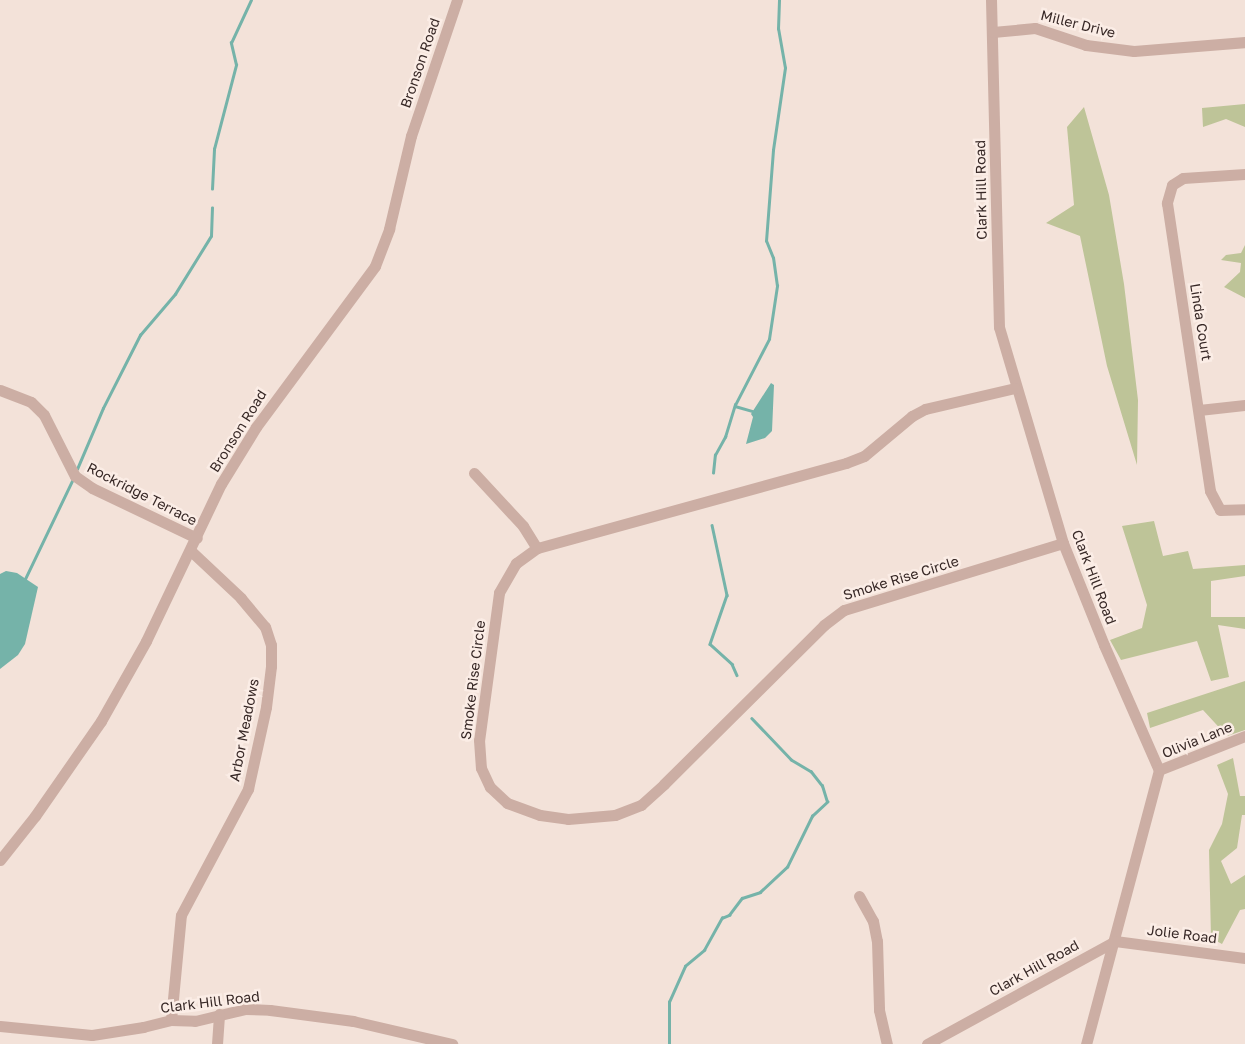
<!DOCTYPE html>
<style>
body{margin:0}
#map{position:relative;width:1245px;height:1044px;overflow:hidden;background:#f3e2d9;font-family:"Golos Text",sans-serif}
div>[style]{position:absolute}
.green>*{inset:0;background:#bec498}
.water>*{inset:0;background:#75b3a9}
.stream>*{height:2.5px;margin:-1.25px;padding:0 1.25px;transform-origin:1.25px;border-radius:1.25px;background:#75b3a9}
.minor>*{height:11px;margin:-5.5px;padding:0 5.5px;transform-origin:5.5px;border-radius:5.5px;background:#ccaea4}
span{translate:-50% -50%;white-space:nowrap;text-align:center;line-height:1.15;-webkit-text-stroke:5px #fbede6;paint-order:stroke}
.street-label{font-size:14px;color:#372826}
</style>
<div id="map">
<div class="green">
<div style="clip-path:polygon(1245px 104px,1245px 127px,1226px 119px,1203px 127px,1202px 108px)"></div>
<div style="clip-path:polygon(1084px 107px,1109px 195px,1124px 284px,1138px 400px,1137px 465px,1107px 366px,1080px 236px,1046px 223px,1074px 205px,1067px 127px)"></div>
<div style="clip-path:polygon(1245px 245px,1245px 298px,1224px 287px,1240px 272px,1241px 263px,1221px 260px,1226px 255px,1241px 253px)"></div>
<div style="clip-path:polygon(1154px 521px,1163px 556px,1188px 551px,1193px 569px,1245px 565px,1245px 576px,1211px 581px,1211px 617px,1245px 617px,1245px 629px,1218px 625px,1229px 677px,1211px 681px,1197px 641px,1121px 660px,1110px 640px,1142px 628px,1147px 605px,1122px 526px)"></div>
<div style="clip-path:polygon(1245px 681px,1245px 730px,1227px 736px,1203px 710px,1150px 728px,1147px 713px)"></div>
<div style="clip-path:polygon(1233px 758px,1240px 796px,1245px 796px,1245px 815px,1242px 815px,1237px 848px,1221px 861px,1231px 884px,1245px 875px,1245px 909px,1240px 910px,1222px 944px,1211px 938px,1209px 850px,1222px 824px,1228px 794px,1217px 765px)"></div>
</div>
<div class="water">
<div style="clip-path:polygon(771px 383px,774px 385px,772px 431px,765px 438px,746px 444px,753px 417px,751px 414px)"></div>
<div style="clip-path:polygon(6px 571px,17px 573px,38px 587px,25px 644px,18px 655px,0 669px,0 574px)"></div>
</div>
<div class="stream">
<div style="left:212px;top:189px;width:40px;rotate:-87.1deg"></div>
<div style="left:214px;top:149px;width:87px;rotate:-75.3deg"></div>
<div style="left:236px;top:65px;width:23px;rotate:-103deg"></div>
<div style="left:231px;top:43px;width:47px;rotate:-65.1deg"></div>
<div style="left:735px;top:406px;width:18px;rotate:16deg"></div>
<div style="left:77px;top:469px;width:66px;rotate:-66.9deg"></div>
<div style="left:103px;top:408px;width:82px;rotate:-63.1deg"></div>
<div style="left:140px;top:335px;width:54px;rotate:-49.5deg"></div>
<div style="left:175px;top:294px;width:68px;rotate:-58.2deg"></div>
<div style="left:211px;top:236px;width:28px;rotate:-88deg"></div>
<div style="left:713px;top:473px;width:18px;rotate:-84deg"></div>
<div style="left:715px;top:455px;width:21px;rotate:-61deg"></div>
<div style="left:725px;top:437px;width:34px;rotate:-73deg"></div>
<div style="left:735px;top:405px;width:74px;rotate:-62.7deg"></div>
<div style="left:769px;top:339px;width:54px;rotate:-81.4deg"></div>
<div style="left:777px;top:286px;width:28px;rotate:-98deg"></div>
<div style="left:773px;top:258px;width:18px;rotate:-112deg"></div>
<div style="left:766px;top:241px;width:91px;rotate:-85.6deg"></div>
<div style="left:773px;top:150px;width:83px;rotate:-81.7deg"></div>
<div style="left:785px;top:68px;width:40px;rotate:-100deg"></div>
<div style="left:778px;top:29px;width:29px;rotate:-88deg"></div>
<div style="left:712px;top:525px;width:72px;rotate:77.9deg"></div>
<div style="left:727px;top:595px;width:52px;rotate:109.1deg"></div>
<div style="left:710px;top:644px;width:30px;rotate:42deg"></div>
<div style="left:732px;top:664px;width:12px;rotate:66deg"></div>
<div style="left:25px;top:579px;width:109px;rotate:-64.4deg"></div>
<div style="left:669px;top:1044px;width:42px;rotate:-90deg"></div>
<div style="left:669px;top:1002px;width:39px;rotate:-66deg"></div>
<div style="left:685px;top:966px;width:25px;rotate:-40deg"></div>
<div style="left:704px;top:950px;width:37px;rotate:-61deg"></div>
<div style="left:722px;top:918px;width:8px;rotate:-23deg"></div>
<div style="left:729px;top:915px;width:21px;rotate:-53deg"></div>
<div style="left:742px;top:898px;width:19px;rotate:-18deg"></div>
<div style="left:760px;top:892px;width:37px;rotate:-43deg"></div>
<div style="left:787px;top:867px;width:57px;rotate:-63.9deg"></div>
<div style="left:812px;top:816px;width:21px;rotate:-43deg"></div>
<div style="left:827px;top:802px;width:17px;rotate:-107deg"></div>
<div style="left:822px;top:786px;width:18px;rotate:-128deg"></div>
<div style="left:811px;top:772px;width:23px;rotate:-149deg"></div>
<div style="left:791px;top:760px;width:57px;rotate:-133.6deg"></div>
</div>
<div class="minor">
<div style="left:991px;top:0;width:327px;rotate:88.6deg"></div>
<div style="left:999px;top:327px;width:225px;rotate:73.5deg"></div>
<div style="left:1063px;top:543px;width:110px;rotate:68.1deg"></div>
<div style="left:1104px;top:645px;width:137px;rotate:66.3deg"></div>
<div style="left:1159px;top:770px;width:284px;rotate:104.9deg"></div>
<div style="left:993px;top:32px;width:42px;rotate:-5.4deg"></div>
<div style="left:1035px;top:28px;width:54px;rotate:18.4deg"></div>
<div style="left:1086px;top:45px;width:48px;rotate:7.1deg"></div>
<div style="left:1134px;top:51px;width:111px;rotate:-4.6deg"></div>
<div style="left:1245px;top:174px;width:62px;rotate:176.3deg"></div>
<div style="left:1183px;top:178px;width:13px;rotate:148deg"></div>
<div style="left:1172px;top:185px;width:19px;rotate:106deg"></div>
<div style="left:1167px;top:203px;width:291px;rotate:81.5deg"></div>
<div style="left:1210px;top:491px;width:21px;rotate:62deg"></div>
<div style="left:1220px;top:510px;width:25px;rotate:-2deg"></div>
<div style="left:1015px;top:388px;width:92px;rotate:166.9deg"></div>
<div style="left:925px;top:409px;width:15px;rotate:152deg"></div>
<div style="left:912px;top:416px;width:62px;rotate:140.2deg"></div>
<div style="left:864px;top:456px;width:19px;rotate:159deg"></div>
<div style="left:846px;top:463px;width:320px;rotate:164.6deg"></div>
<div style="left:537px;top:548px;width:26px;rotate:144deg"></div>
<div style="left:516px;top:563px;width:34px;rotate:120deg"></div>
<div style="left:499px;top:593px;width:148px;rotate:97.7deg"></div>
<div style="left:479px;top:740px;width:28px;rotate:86deg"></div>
<div style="left:481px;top:768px;width:21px;rotate:65deg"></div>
<div style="left:490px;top:787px;width:23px;rotate:43deg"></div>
<div style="left:507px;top:803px;width:35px;rotate:20deg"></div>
<div style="left:540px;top:815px;width:28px;rotate:8deg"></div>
<div style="left:568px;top:819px;width:47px;rotate:-4.9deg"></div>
<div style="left:615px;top:815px;width:28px;rotate:-21deg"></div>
<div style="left:641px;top:805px;width:31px;rotate:-42deg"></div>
<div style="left:664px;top:784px;width:226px;rotate:-44.8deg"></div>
<div style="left:824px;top:625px;width:25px;rotate:-37deg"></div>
<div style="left:844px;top:610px;width:229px;rotate:-17deg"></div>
<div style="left:0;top:390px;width:33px;rotate:21deg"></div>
<div style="left:31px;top:402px;width:18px;rotate:45deg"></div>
<div style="left:44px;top:415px;width:68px;rotate:63.1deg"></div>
<div style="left:75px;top:476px;width:21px;rotate:35deg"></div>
<div style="left:92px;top:488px;width:116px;rotate:25.5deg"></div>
<div style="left:1199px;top:410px;width:46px;rotate:-6.2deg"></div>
<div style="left:474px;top:473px;width:72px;rotate:47.2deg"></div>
<div style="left:523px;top:526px;width:26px;rotate:58deg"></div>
<div style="left:1159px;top:770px;width:92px;rotate:-21.6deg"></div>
<div style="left:0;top:860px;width:56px;rotate:-51.5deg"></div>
<div style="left:35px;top:816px;width:116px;rotate:-55.2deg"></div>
<div style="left:101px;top:721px;width:92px;rotate:-60.6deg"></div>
<div style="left:146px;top:641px;width:174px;rotate:-64.5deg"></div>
<div style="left:221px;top:484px;width:67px;rotate:-58.4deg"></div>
<div style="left:256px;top:427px;width:200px;rotate:-53.5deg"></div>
<div style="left:375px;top:266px;width:40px;rotate:-69deg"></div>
<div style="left:389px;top:229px;width:96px;rotate:-76.7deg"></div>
<div style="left:411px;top:136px;width:144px;rotate:-71.3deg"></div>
<div style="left:859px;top:896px;width:29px;rotate:61deg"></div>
<div style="left:873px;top:921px;width:20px;rotate:79deg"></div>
<div style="left:877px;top:941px;width:69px;rotate:88.3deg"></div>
<div style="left:879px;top:1010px;width:35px;rotate:77deg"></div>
<div style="left:1115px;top:941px;width:131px;rotate:7.5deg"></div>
<div style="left:171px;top:1020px;width:105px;rotate:-84.6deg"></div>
<div style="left:181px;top:915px;width:143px;rotate:-62deg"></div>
<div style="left:248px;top:789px;width:84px;rotate:-77.6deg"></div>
<div style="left:266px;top:707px;width:41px;rotate:-83deg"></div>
<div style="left:271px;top:666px;width:21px;rotate:-90deg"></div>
<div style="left:271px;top:645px;width:19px;rotate:-108deg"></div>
<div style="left:265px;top:627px;width:38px;rotate:-130deg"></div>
<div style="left:241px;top:598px;width:69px;rotate:-136.8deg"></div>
<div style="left:0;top:1026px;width:92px;rotate:5.6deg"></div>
<div style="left:92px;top:1035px;width:52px;rotate:-8.9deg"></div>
<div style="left:143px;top:1027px;width:29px;rotate:-14deg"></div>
<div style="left:171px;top:1020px;width:24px;rotate:2deg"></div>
<div style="left:195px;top:1021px;width:51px;rotate:-13.5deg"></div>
<div style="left:245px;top:1009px;width:25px;rotate:2deg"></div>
<div style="left:270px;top:1010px;width:84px;rotate:7.5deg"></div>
<div style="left:353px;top:1021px;width:102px;rotate:13.1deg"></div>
<div style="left:217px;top:1044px;width:30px;rotate:-86deg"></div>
<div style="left:927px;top:1044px;width:214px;rotate:-28.7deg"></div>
</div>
<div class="street-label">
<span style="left:1078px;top:24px;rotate:14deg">Miller Drive</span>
<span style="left:420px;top:63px;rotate:-71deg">Bronson Road</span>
<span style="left:981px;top:190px;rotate:-91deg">Clark Hill Road</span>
<span style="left:1201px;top:322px;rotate:81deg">Linda Court</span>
<span style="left:238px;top:431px;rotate:-58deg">Bronson Road</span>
<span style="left:142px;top:494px;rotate:27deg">Rockridge Terrace</span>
<span style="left:1094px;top:577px;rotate:69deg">Clark Hill Road</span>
<span style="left:901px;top:578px;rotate:-17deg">Smoke Rise Circle</span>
<span style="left:473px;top:680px;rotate:-83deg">Smoke Rise Circle</span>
<span style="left:244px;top:730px;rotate:-79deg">Arbor Meadows</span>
<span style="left:1197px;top:740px;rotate:-22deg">Olivia Lane</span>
<span style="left:1182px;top:934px;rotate:7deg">Jolie Road</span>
<span style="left:1034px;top:968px;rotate:-29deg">Clark Hill Road</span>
<span style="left:210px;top:1002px;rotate:-7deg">Clark Hill Road</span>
</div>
</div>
